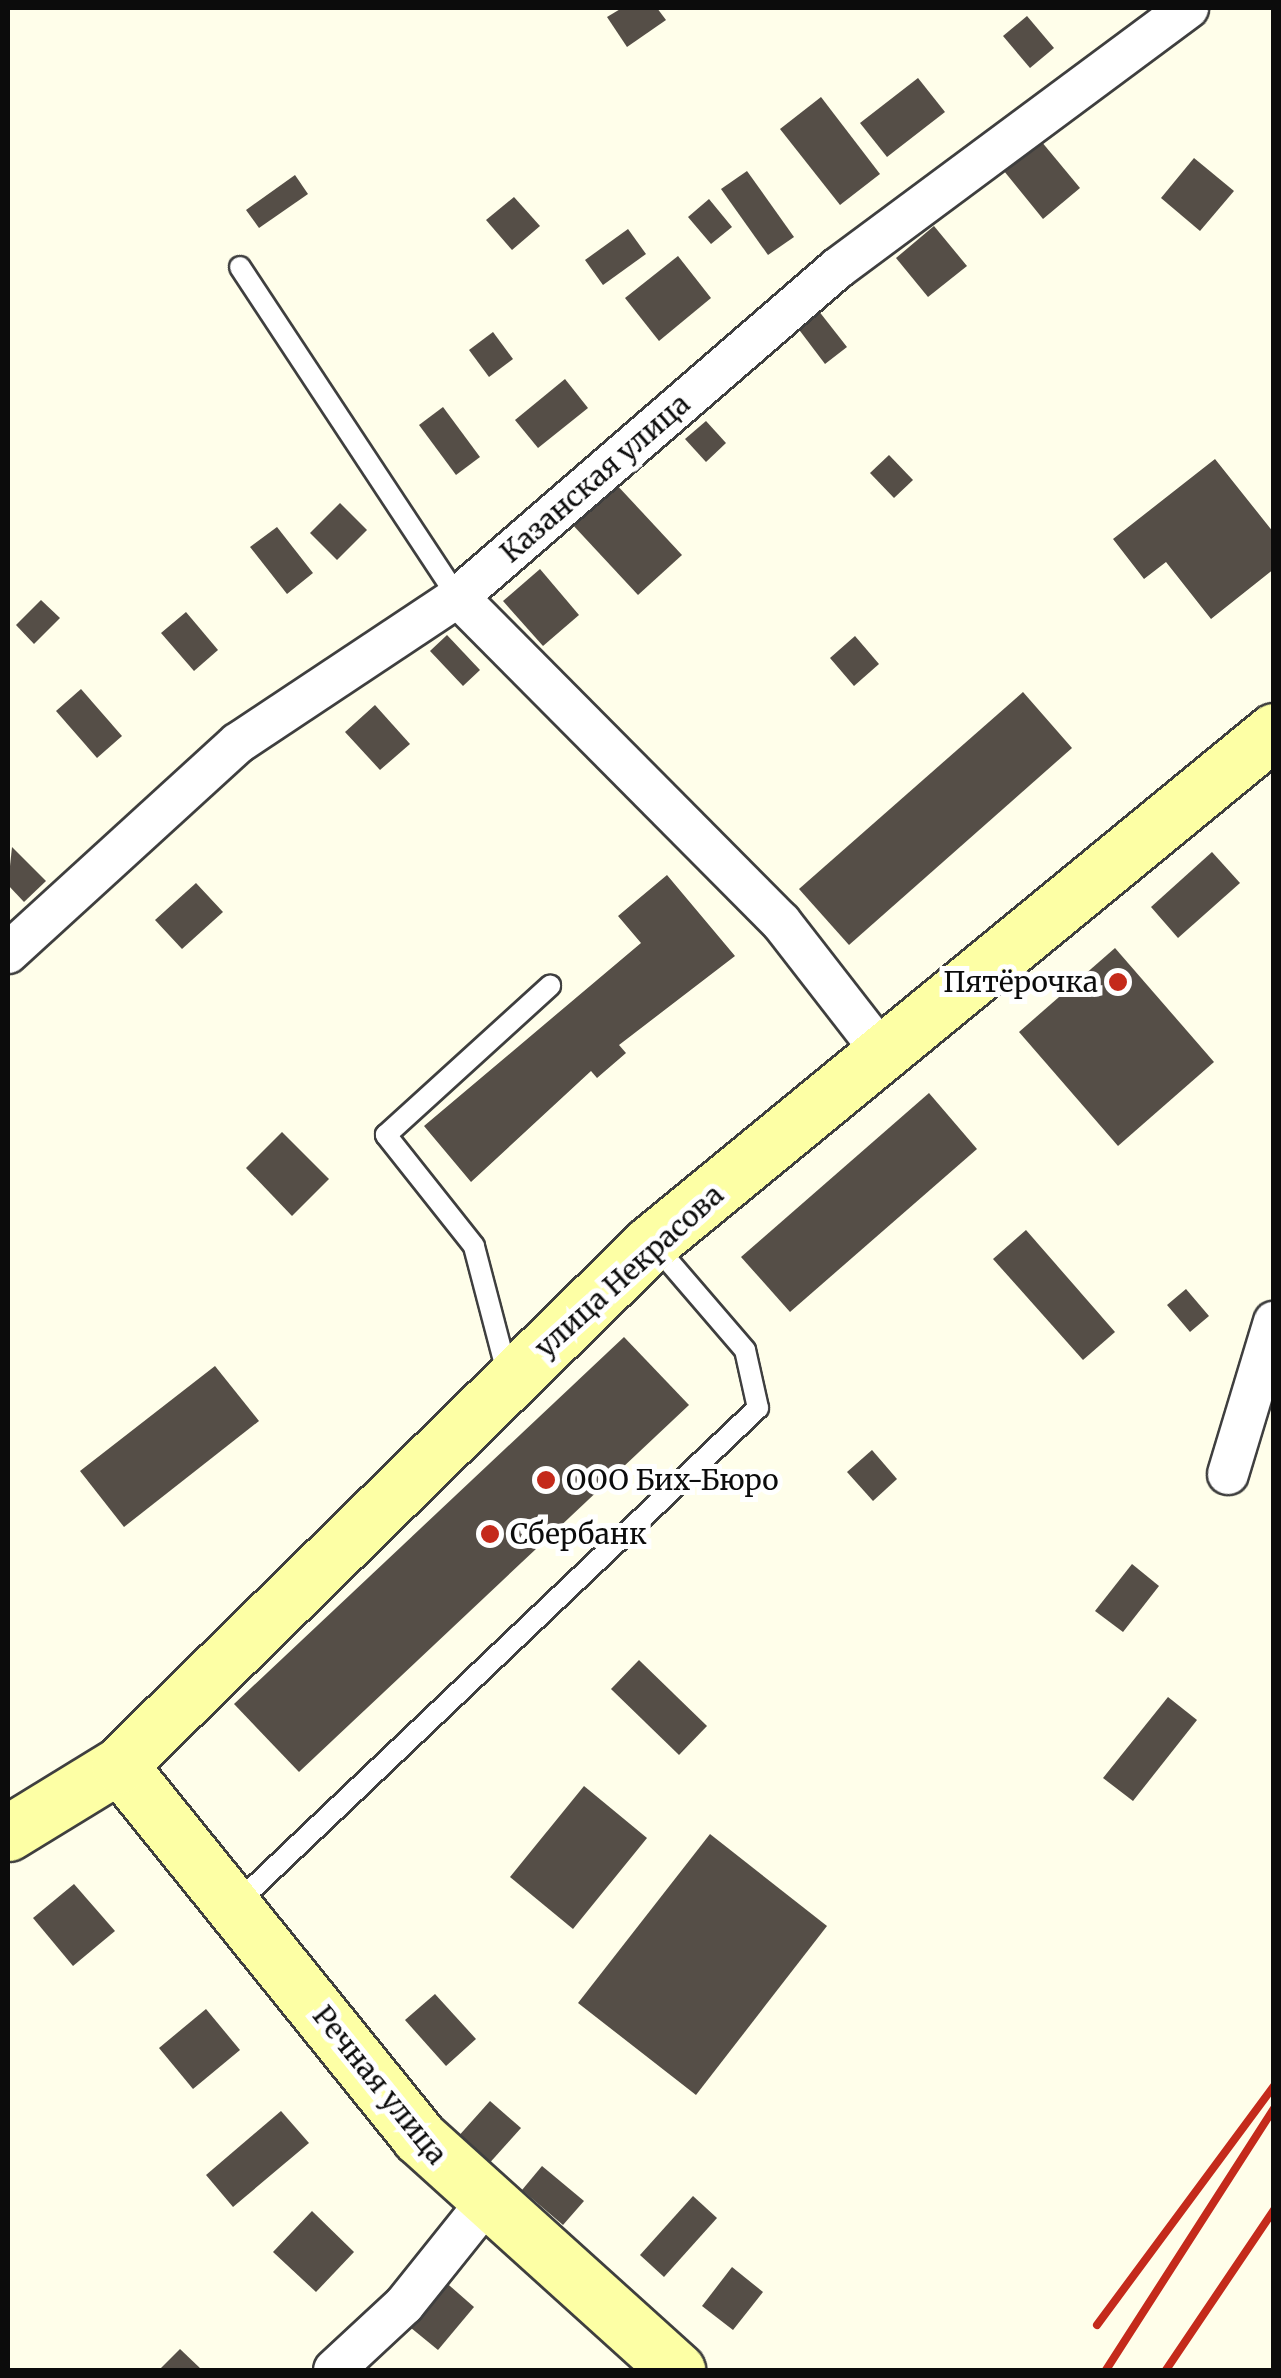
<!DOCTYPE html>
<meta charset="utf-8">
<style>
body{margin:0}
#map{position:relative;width:1281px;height:2378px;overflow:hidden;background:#fffeea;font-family:Merriweather,serif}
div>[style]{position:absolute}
.building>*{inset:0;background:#554e47}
.roads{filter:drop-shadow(2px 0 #3f3f3f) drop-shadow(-2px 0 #3f3f3f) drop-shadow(0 2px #3f3f3f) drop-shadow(0 -2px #3f3f3f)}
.lane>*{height:20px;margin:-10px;padding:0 10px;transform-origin:10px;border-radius:10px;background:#fff}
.street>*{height:40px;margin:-20px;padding:0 20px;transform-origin:20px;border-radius:20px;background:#fff}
.secondary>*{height:55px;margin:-27.5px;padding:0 27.5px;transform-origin:27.5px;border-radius:27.5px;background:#fdffa5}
.rail>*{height:8px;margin:-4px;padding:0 4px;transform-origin:4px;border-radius:4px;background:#c42a1b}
.dots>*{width:28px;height:28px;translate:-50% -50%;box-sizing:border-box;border:5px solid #fff;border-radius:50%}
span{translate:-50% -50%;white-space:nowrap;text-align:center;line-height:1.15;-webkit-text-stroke:10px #fff;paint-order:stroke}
.street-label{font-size:28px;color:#0c0c0c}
.poi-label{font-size:28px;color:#0c0c0c}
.right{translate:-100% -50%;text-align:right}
.left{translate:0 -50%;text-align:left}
.frame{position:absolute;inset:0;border:10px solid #0c0c0c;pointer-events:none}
</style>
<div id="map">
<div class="building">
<div style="clip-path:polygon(622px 8px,657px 8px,666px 20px,627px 47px,607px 17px)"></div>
<div style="clip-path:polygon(1027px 16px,1054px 48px,1030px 68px,1003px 36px)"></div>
<div style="clip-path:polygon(918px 78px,945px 112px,887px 157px,860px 123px)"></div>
<div style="clip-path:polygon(821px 97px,880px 174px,840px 205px,780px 129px)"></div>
<div style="clip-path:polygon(1041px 141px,1080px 188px,1043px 219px,1004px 171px)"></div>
<div style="clip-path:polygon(1194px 158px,1234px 191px,1200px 231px,1161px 198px)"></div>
<div style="clip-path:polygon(747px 171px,794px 237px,768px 255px,721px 189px)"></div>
<div style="clip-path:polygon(295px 175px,308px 194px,259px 228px,246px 210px)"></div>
<div style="clip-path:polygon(514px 197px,540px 226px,512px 250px,486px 220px)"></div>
<div style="clip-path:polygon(709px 199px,732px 227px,711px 244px,688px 217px)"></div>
<div style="clip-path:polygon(934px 226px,967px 266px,928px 297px,896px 258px)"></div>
<div style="clip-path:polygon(628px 229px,646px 254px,603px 285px,585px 260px)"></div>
<div style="clip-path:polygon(678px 256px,711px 298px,659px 341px,625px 298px)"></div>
<div style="clip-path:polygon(818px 310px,847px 347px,825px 364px,797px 327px)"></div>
<div style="clip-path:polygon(493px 332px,513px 359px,489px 377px,469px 350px)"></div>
<div style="clip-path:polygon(565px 379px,588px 408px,538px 448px,515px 420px)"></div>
<div style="clip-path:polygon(443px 407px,480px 457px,456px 475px,419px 425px)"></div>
<div style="clip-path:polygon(706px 421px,726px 443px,706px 462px,685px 439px)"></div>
<div style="clip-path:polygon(889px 455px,913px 480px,894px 498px,870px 473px)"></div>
<div style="clip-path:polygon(1215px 459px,1274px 533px,1274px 569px,1211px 619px,1166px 562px,1144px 579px,1113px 539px)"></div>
<div style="clip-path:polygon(615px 483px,682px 555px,638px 595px,571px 523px)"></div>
<div style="clip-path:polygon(340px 503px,367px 530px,337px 560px,310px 533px)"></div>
<div style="clip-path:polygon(277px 527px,313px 573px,287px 594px,250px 547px)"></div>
<div style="clip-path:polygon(540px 569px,579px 615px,543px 646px,503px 601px)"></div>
<div style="clip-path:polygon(41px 600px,60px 618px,34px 644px,16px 625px)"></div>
<div style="clip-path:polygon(186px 612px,218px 650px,194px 671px,161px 633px)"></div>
<div style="clip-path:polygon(447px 635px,480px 670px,463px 686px,430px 651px)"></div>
<div style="clip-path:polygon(855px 636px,879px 664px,854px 686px,830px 658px)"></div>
<div style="clip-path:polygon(81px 689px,122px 736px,97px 758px,56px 711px)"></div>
<div style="clip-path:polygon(1023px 692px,1072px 748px,849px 945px,799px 889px)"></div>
<div style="clip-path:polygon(375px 705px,410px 744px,380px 770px,345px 732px)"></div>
<div style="clip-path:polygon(12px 847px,46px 881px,24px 902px,8px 885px)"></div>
<div style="clip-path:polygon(1212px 852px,1240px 883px,1178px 938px,1151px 907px)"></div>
<div style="clip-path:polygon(667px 875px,735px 956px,619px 1045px,626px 1053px,597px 1078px,591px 1071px,471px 1182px,424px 1126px,641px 943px,618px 916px)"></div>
<div style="clip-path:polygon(196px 883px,223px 912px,182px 949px,155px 920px)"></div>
<div style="clip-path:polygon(1115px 948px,1214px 1062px,1118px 1146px,1019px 1032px)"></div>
<div style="clip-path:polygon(929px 1093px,977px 1149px,790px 1312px,741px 1257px)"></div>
<div style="clip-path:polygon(282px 1132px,329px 1179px,292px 1216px,246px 1168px)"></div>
<div style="clip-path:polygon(1026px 1230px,1115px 1332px,1083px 1360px,993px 1259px)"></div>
<div style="clip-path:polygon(1186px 1289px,1209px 1316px,1190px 1332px,1167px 1305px)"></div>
<div style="clip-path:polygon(624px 1337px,689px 1405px,299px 1772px,234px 1704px)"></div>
<div style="clip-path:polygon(215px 1366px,259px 1421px,124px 1527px,80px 1471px)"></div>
<div style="clip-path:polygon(872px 1450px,897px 1479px,873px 1501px,847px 1472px)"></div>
<div style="clip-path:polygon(1132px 1564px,1159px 1586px,1123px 1632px,1095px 1611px)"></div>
<div style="clip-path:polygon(639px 1660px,707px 1726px,679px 1755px,611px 1689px)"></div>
<div style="clip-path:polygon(1168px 1697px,1197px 1720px,1133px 1801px,1103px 1778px)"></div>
<div style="clip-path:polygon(584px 1786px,647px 1838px,573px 1929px,510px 1877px)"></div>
<div style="clip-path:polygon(710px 1834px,827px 1926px,696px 2095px,578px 2003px)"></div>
<div style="clip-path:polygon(74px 1884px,115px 1931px,73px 1966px,33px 1918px)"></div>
<div style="clip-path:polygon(435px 1994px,476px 2039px,446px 2066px,405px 2020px)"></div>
<div style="clip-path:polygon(206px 2009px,240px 2050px,193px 2089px,159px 2048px)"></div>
<div style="clip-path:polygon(490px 2101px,521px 2128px,486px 2167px,456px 2139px)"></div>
<div style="clip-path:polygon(281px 2111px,309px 2143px,233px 2207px,206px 2175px)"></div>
<div style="clip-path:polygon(542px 2166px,584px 2201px,563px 2225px,522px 2190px)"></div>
<div style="clip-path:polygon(693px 2196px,717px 2218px,664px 2277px,640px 2255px)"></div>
<div style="clip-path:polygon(312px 2211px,354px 2252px,316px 2292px,273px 2252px)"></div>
<div style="clip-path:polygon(732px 2267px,763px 2292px,733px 2330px,702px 2306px)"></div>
<div style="clip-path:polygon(442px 2279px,474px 2307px,438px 2350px,405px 2323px)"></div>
<div style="clip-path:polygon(180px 2349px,202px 2370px,159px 2370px)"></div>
</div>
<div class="roads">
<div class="lane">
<div style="left:240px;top:267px;width:396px;rotate:56.6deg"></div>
<div style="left:508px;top:1376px;width:134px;rotate:-104.7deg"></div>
<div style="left:474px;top:1246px;width:142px;rotate:-128.4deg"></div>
<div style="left:386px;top:1135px;width:222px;rotate:-42.3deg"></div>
<div style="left:236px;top:1904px;width:720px;rotate:-43.54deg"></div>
<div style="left:758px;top:1408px;width:59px;rotate:-102.6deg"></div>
<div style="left:745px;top:1350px;width:141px;rotate:-130.7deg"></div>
</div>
<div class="street">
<div style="left:458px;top:597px;width:458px;rotate:45.2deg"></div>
<div style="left:781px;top:922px;width:168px;rotate:52.2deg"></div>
<div style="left:8px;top:953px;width:311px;rotate:-42.4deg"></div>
<div style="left:238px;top:743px;width:264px;rotate:-33.6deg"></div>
<div style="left:458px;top:597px;width:503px;rotate:-40.89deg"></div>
<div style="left:838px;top:268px;width:436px;rotate:-36.6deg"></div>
<div style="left:1228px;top:1474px;width:159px;rotate:-73.2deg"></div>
<div style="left:334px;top:2370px;width:96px;rotate:-42.9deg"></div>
<div style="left:404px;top:2305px;width:128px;rotate:-51.3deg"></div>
</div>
<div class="secondary">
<div style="left:119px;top:1765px;width:478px;rotate:51.1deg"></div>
<div style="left:419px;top:2137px;width:348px;rotate:42.1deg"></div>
<div style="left:8px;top:1833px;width:130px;rotate:-31.5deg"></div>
<div style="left:119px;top:1765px;width:747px;rotate:-44.46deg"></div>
<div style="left:652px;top:1242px;width:805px;rotate:-39.4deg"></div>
</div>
</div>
<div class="rail">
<div style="left:1097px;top:2325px;width:297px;rotate:-53.5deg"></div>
<div style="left:1106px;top:2370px;width:311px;rotate:-57.3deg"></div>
<div style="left:1166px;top:2370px;width:193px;rotate:-56deg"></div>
</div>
<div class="dots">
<div style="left:1118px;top:982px;background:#c42a1b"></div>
<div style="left:546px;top:1480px;background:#c42a1b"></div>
<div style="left:490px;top:1534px;background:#c42a1b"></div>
</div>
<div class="street-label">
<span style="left:595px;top:478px;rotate:-41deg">Казанская улица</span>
<span style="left:629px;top:1271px;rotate:-42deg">улица Некрасова</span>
<span style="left:380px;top:2085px;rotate:51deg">Речная улица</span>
</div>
<div class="poi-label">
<span class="right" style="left:1098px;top:982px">Пятёрочка</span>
<span class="left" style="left:566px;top:1480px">ООО Бих-Бюро</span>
<span class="left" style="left:510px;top:1534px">Сбербанк</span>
</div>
<div class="frame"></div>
</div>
